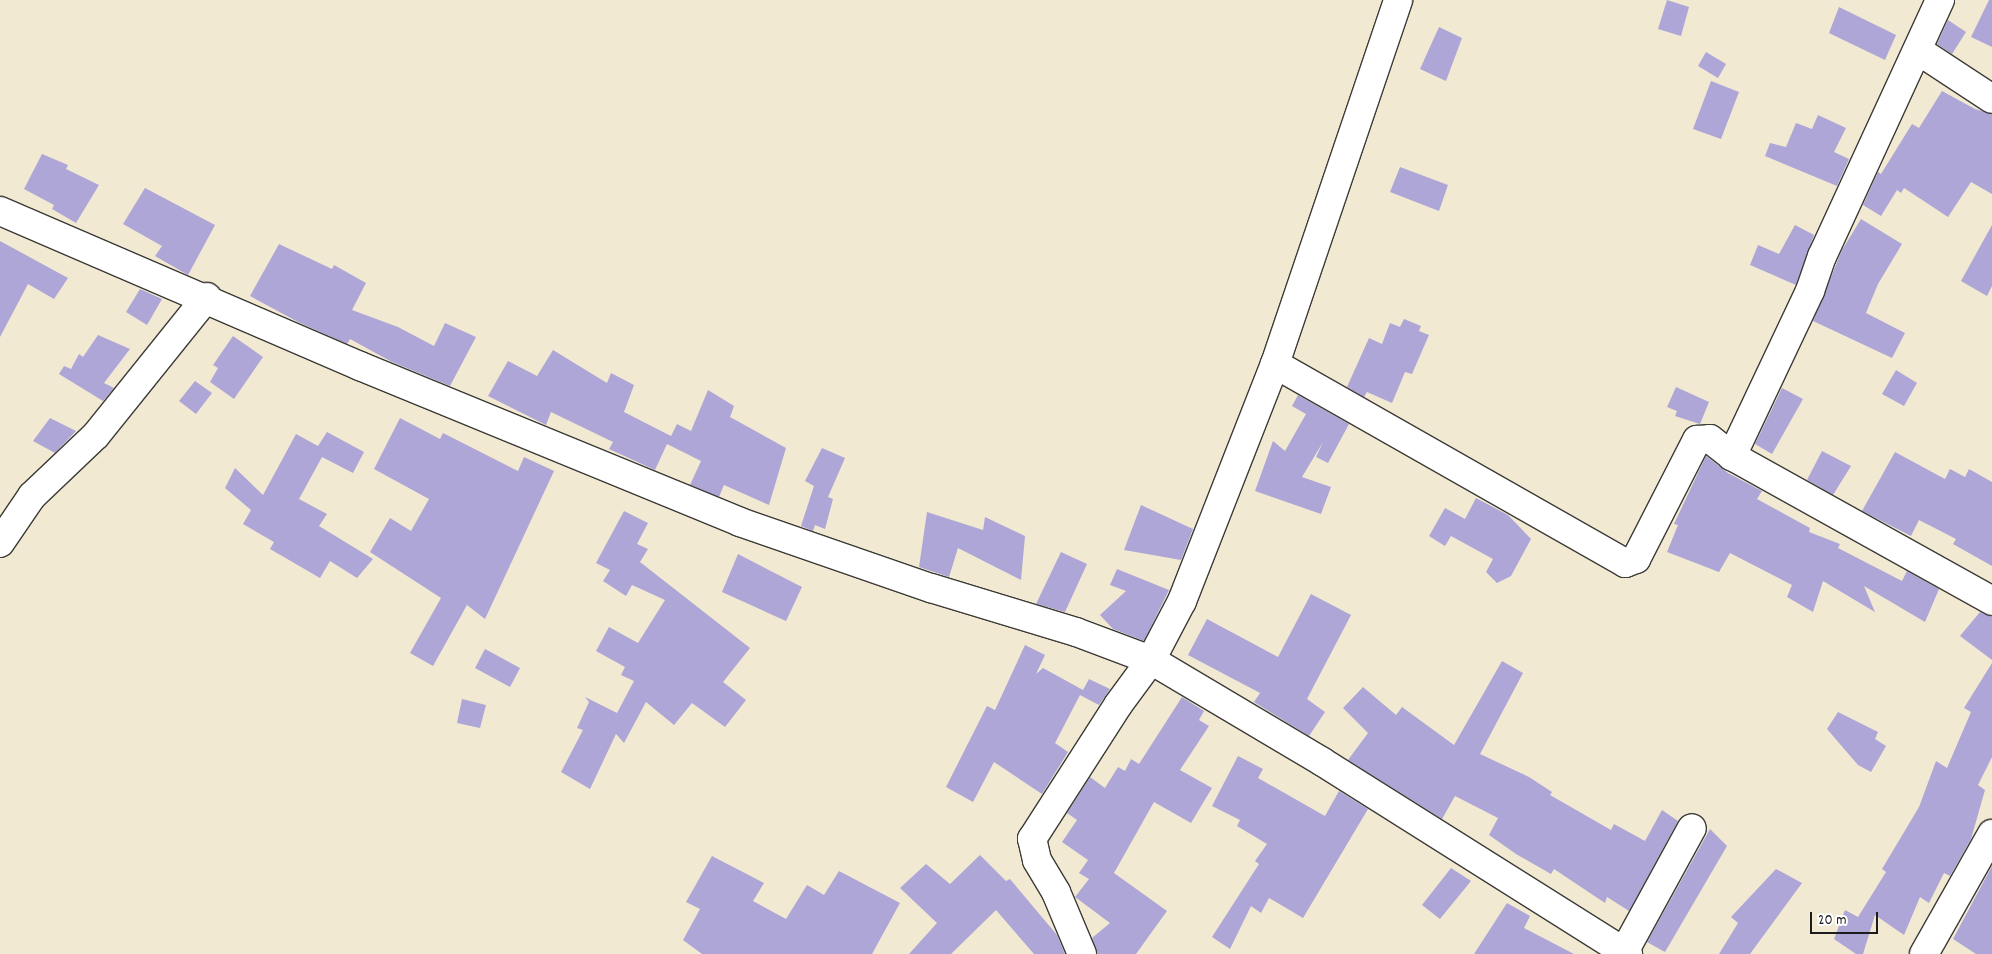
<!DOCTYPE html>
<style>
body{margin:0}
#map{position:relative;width:1992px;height:954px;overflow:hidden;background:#f2e9d3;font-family:Dekko,sans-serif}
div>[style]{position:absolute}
.building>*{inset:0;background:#aea6d6}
.roads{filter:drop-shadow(1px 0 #3c3b37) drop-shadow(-1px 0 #3c3b37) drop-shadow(0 1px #3c3b37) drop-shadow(0 -1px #3c3b37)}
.minor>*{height:28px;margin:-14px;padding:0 14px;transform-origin:14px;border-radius:14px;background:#fff}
span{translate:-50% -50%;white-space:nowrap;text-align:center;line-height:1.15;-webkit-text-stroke:5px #fff;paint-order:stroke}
.scale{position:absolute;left:1810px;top:912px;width:68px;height:22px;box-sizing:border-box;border:2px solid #1c1c1c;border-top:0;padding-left:6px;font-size:15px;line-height:18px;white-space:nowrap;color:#1c1c1c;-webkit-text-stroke:4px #fff;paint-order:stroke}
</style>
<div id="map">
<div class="building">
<div style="clip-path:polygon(1667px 0,1689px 7px,1681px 36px,1658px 29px)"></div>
<div style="clip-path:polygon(1989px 0,1992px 0,1992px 47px,1971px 37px)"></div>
<div style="clip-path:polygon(1839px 7px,1896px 35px,1885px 60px,1829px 33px)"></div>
<div style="clip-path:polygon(1948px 20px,1966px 32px,1952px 54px,1937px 44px)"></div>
<div style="clip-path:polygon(1439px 27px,1462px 38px,1446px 81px,1420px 69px)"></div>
<div style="clip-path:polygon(1706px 52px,1726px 64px,1718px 78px,1698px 66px)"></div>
<div style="clip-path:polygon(1711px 81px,1739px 92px,1721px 139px,1693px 129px)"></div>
<div style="clip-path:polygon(1942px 91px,1975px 109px,1992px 114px,1992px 194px,1971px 182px,1948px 217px,1904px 188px,1901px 193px,1897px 190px,1881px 216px,1863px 205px,1878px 172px,1881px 174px,1912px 124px,1919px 128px)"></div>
<div style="clip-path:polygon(1818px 115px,1846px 128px,1834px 152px,1849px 159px,1837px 186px,1765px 156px,1770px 143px,1786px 147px,1796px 123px,1812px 129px)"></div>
<div style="clip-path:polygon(42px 154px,68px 165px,66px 169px,99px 185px,76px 223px,52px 209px,54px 205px,24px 189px)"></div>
<div style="clip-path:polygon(1400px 167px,1448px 185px,1439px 211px,1390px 192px)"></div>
<div style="clip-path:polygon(145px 188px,215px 225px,188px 275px,155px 256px,162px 246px,123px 224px)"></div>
<div style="clip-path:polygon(1861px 219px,1902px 244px,1878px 284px,1866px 313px,1905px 333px,1892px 358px,1813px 321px,1842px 250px)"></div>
<div style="clip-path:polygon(1795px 225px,1814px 235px,1796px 285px,1750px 265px,1758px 245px,1779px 254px)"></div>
<div style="clip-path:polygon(1992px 225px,1992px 286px,1987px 296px,1961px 281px)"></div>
<div style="clip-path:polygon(0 241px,68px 278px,54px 299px,28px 284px,0 337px)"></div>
<div style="clip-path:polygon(279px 244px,332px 269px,334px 265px,366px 283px,352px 310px,398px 327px,434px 346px,445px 323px,476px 337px,450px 386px,392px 362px,350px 339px,347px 344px,300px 323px,250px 296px)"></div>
<div style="clip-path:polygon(140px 289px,162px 299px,147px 325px,126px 312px)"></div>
<div style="clip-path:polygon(1404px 319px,1421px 326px,1419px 331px,1429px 335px,1412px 374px,1405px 372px,1392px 403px,1367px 392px,1364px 397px,1347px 387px,1369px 338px,1382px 344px,1390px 323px,1400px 327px)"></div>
<div style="clip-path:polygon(98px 335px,130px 349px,104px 383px,114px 388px,103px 401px,59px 374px,64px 366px,71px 369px,79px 354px,83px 357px)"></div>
<div style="clip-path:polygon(233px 336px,263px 357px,234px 399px,210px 382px,218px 368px,213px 365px)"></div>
<div style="clip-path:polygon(553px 350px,607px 383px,611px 373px,634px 385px,624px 412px,671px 436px,677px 424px,691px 431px,708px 390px,734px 406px,730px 417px,786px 448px,769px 505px,724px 485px,719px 497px,690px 485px,701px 461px,667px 444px,655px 470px,609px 449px,613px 442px,551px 412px,546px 425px,488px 396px,508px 361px,537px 376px)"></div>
<div style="clip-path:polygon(1896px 370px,1917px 383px,1904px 406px,1882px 394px)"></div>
<div style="clip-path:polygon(195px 381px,212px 393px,196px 414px,179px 401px)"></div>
<div style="clip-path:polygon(1676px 387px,1709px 402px,1700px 424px,1675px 416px,1677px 411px,1667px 407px)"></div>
<div style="clip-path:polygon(1782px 388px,1803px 399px,1772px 454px,1755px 444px)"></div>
<div style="clip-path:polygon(1298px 395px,1349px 424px,1328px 463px,1316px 457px,1323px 442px,1302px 477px,1331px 487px,1321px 514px,1255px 491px,1273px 441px,1285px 451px,1306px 414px,1292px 406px)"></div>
<div style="clip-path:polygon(50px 418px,76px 431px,55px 453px,33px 441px)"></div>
<div style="clip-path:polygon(400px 418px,440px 439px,443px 433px,518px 471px,524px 457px,554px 471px,485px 619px,467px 605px,433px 666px,410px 653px,441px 598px,370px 552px,390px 518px,411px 531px,429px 499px,374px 469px)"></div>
<div style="clip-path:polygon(327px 432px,364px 452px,353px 473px,322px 457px,299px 499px,327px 514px,319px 526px,373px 559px,357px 578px,330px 561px,320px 578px,270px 549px,274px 542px,243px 524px,251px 510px,225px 488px,235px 468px,263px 495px,296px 434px,318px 446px)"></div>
<div style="clip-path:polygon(822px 448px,845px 458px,828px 497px,833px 499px,825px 529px,815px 525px,813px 531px,801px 526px,814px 486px,805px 481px)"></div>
<div style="clip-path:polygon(1822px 451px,1851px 466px,1833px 495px,1807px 480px)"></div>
<div style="clip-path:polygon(1895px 452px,1945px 479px,1950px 469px,1965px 477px,1969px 469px,1992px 482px,1992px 566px,1953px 544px,1956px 539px,1919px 520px,1911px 536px,1862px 511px)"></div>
<div style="clip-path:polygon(1706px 456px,1728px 473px,1762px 491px,1757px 499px,1810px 528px,1809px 532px,1840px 544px,1838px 548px,1902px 581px,1907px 571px,1939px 589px,1925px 622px,1864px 586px,1875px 612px,1823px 581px,1813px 612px,1787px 597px,1792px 585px,1730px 553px,1719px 572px,1667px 552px,1678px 525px,1674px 524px)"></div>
<div style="clip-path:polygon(1476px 498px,1508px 515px,1531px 539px,1511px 576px,1497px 583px,1486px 572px,1493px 559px,1451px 536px,1445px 546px,1429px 536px,1445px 508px,1465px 519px)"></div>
<div style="clip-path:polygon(1141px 505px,1193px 529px,1181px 560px,1124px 550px)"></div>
<div style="clip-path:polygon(624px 511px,648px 523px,637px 544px,648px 549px,640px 562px,750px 648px,723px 682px,746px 700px,725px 727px,692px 703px,674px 725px,646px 702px,624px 743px,616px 734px,590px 789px,561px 772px,583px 730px,577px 728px,589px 702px,585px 697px,617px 713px,634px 681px,621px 675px,625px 667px,596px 651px,609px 627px,638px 643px,665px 600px,632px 585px,626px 596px,603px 581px,610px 570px,596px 563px)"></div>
<div style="clip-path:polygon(927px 512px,983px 530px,985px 517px,1025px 536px,1021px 580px,958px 548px,949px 577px,919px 567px)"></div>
<div style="clip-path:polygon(1061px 552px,1087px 564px,1065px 612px,1036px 604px)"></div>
<div style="clip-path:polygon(738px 554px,802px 587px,786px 621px,722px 592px)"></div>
<div style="clip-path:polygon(1117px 569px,1169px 590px,1144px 641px,1113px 629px,1100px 615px,1126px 591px,1110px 585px)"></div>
<div style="clip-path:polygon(1311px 594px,1351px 615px,1307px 699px,1325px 712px,1309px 736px,1254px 702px,1260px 693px,1188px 655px,1207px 619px,1278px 657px)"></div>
<div style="clip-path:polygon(1980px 612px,1992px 617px,1992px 660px,1960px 636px)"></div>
<div style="clip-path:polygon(1025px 645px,1045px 655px,1036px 674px,1043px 668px,1083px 690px,1089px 679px,1110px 689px,1099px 705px,1080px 695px,1055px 743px,1068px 752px,1042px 794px,994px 762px,973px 802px,946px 787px,987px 706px,995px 710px)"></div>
<div style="clip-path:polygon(485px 649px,520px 668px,510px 687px,475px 668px)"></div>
<div style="clip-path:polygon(1502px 661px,1523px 673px,1480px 754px,1529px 777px,1552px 792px,1550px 795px,1611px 830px,1614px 824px,1645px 841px,1662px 810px,1678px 821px,1629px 911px,1607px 897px,1605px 903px,1554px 869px,1551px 874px,1516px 854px,1489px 835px,1498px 818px,1455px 796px,1442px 819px,1348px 760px,1368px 733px,1343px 708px,1363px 687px,1396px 715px,1402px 707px,1454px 745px)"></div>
<div style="clip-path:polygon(1992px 663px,1992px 757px,1978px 785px,1985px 790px,1971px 839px,1950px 876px,1944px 873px,1929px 903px,1920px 897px,1904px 935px,1875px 915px,1863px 954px,1856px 954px,1834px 939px,1845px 910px,1858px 917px,1886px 872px,1882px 869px,1919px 807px,1936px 761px,1947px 768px,1971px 712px,1964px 708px)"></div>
<div style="clip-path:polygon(1182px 697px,1204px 711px,1199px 720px,1209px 726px,1180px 770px,1212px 788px,1191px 823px,1154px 802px,1114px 873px,1167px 911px,1136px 954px,1097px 954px,1092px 938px,1110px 923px,1075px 897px,1089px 879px,1079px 873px,1088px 860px,1062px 842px,1077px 820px,1067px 813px,1090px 777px,1105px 788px,1118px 767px,1125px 771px,1131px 759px,1139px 764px)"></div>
<div style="clip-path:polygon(462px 699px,486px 705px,480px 728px,457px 723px)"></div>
<div style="clip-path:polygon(1838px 712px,1878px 732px,1875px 739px,1886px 746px,1871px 772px,1858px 765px,1827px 729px)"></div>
<div style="clip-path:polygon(1238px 756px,1263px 769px,1258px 778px,1325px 816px,1339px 791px,1368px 809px,1303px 918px,1269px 898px,1261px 913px,1251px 906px,1230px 949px,1212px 937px,1259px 864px,1255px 861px,1267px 844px,1237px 826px,1240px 820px,1212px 806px)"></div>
<div style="clip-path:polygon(1710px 829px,1727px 846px,1665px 952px,1647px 942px)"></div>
<div style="clip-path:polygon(980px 855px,1006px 881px,1010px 879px,1057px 935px,1065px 954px,1034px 954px,996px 910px,951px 954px,909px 954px,937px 923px,900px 888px,926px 864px,950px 884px)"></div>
<div style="clip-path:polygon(712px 856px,764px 883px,753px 901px,786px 919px,807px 885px,824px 895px,839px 871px,900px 903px,872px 954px,702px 954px,683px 940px,700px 909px,686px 902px)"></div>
<div style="clip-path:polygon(1992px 866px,1992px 954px,1976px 954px,1953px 939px)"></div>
<div style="clip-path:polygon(1451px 868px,1471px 881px,1440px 919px,1422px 905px)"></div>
<div style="clip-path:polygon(1776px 869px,1802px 883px,1750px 954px,1719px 954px,1738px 923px,1731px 917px)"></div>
<div style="clip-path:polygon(1507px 903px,1530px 916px,1524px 928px,1574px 954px,1474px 954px)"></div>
</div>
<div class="roads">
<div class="minor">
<div style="left:1940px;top:0;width:282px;rotate:114.7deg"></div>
<div style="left:1822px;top:256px;width:37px;rotate:109deg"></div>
<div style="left:1810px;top:291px;width:183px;rotate:115.3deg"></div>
<div style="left:1732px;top:456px;width:298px;rotate:29.1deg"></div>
<div style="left:1919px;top:51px;width:87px;rotate:33.3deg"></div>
<div style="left:0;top:211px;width:392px;rotate:23.3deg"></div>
<div style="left:360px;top:366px;width:411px;rotate:22.3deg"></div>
<div style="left:740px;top:522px;width:202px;rotate:19.1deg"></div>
<div style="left:931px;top:588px;width:152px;rotate:16.9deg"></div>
<div style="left:1076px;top:632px;width:80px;rotate:20.5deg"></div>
<div style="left:1151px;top:660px;width:198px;rotate:30.7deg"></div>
<div style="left:1321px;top:761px;width:363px;rotate:32.2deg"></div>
<div style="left:1275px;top:364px;width:403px;rotate:29.6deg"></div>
<div style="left:1625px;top:563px;width:12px;rotate:-20deg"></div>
<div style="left:1636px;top:559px;width:134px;rotate:-62.9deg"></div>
<div style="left:1697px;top:440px;width:13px;rotate:-4deg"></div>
<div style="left:1710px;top:439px;width:28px;rotate:38deg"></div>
<div style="left:0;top:543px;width:57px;rotate:-55.8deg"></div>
<div style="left:32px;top:496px;width:88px;rotate:-43.6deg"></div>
<div style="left:96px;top:435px;width:177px;rotate:-51.2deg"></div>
<div style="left:1624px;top:952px;width:141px;rotate:-61.3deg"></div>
<div style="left:1082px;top:954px;width:67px;rotate:-112.8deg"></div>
<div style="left:1056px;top:892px;width:37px;rotate:-121deg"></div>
<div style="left:1037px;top:860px;width:22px;rotate:-103deg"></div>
<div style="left:1032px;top:839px;width:159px;rotate:-57.3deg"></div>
<div style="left:1118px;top:705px;width:56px;rotate:-53.7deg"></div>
<div style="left:1151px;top:660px;width:67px;rotate:-62.3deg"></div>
<div style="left:1182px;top:601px;width:255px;rotate:-68.6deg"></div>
<div style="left:1275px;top:364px;width:384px;rotate:-71.3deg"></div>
<div style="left:1924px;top:954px;width:138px;rotate:-60.5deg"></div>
</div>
</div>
<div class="scale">20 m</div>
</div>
